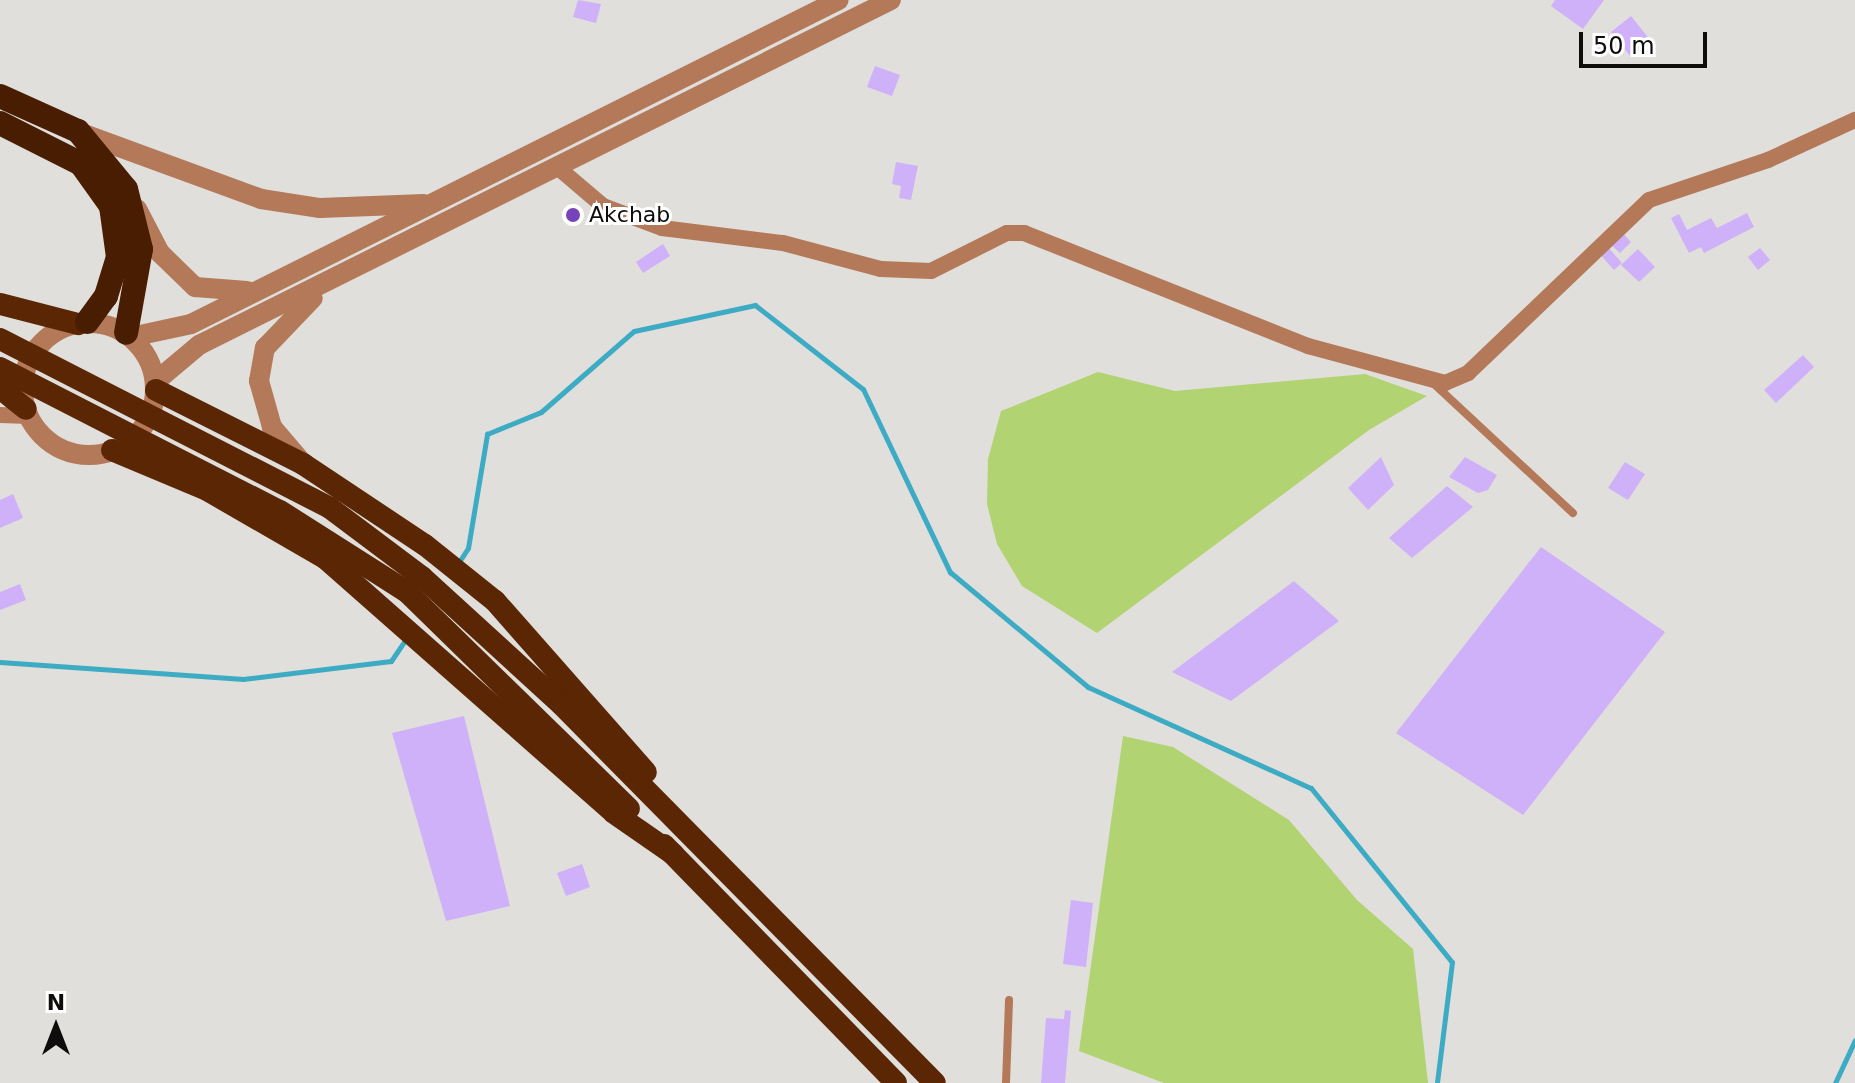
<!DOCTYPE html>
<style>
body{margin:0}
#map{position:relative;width:1855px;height:1083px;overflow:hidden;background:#e0dfdb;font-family:"DejaVu Sans",sans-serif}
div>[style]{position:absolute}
.green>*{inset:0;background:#b2d372}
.stream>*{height:5px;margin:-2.5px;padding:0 2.5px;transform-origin:2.5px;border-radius:2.5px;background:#3dabc4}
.building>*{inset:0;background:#cfb1f9}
.service>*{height:8px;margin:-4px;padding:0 4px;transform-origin:4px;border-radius:4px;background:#b37959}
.minor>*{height:16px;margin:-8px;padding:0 8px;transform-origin:8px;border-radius:8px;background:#b37959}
.tertiary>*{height:20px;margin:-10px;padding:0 10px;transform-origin:10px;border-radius:10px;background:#b37959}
.tertiary>.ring{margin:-10px;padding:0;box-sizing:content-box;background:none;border:20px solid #b37959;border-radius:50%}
.trunk>*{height:22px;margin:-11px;padding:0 11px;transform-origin:11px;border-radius:11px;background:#5a2604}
.motorway>*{height:24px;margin:-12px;padding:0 12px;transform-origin:12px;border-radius:12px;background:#481d01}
.trunk-bridge>*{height:22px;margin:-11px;padding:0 11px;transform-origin:11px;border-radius:11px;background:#5a2604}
.dots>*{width:22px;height:22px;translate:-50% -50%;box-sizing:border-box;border:4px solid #fff;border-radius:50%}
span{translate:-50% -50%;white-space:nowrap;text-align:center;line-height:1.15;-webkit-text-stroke:6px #fff;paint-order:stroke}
.poi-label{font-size:22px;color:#0e0d0c}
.left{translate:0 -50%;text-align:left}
.north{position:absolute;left:16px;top:987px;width:80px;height:80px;-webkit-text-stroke:6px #fff;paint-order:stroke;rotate:0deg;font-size:22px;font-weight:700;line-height:32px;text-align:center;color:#0e0d0c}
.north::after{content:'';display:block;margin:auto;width:28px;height:36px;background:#0e0d0c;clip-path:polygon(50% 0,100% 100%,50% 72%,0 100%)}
.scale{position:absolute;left:1579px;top:32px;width:128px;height:36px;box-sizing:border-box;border:4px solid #0e0d0c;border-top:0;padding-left:10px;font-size:24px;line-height:28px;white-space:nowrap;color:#0e0d0c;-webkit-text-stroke:6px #fff;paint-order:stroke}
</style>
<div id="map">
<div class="green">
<div style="clip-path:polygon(1098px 372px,1175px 391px,1365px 374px,1427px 396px,1369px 430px,1097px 633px,1022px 586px,997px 544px,987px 504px,988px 459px,1001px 411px)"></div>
<div style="clip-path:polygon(1123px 736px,1173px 747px,1289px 820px,1357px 900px,1413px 949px,1428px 1083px,1164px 1083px,1079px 1051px)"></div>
</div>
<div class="stream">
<div style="left:457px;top:565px;width:20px;rotate:-57deg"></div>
<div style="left:468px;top:548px;width:116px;rotate:-80.5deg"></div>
<div style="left:487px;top:434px;width:58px;rotate:-22.2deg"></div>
<div style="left:541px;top:412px;width:123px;rotate:-41.1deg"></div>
<div style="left:634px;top:331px;width:124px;rotate:-12.1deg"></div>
<div style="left:755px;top:305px;width:137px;rotate:37.9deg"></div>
<div style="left:863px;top:389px;width:203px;rotate:64.6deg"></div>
<div style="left:950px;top:572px;width:180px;rotate:39.8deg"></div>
<div style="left:1088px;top:687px;width:245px;rotate:24.4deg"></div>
<div style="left:1311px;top:788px;width:224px;rotate:51deg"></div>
<div style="left:1452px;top:962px;width:122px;rotate:97.1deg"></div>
<div style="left:0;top:662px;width:244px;rotate:4deg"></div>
<div style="left:243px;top:679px;width:149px;rotate:-6.9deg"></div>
<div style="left:391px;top:661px;width:27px;rotate:-56deg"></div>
<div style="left:1835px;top:1083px;width:47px;rotate:-65.1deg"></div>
</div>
<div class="building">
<div style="clip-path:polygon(578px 0,601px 4px,596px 23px,573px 17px)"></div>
<div style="clip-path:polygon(1555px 0,1604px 0,1583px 29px,1551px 6px)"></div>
<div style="clip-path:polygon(1631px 16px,1651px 41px,1631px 57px,1611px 32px)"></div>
<div style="clip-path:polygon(875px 66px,900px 75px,892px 96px,867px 87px)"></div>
<div style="clip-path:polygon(896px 162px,918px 166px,911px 200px,899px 198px,901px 186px,892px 184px)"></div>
<div style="clip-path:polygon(1747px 213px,1754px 227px,1704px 253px,1701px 247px,1689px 253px,1671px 218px,1679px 214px,1687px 230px,1711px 218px,1717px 228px)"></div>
<div style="clip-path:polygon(1621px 231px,1631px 242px,1620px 253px,1609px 243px)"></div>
<div style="clip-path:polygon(663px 244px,670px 256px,643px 273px,636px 262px)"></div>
<div style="clip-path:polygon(1606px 245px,1622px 263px,1614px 270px,1598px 252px)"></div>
<div style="clip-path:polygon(1760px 248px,1770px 260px,1758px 270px,1748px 257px)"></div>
<div style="clip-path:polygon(1638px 249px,1655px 267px,1639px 282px,1621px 265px)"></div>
<div style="clip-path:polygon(1803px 355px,1814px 367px,1776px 403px,1764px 390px)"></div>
<div style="clip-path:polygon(1381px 457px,1394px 485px,1368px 510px,1348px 488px)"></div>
<div style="clip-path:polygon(1465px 457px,1497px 475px,1488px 490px,1478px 493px,1449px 477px)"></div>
<div style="clip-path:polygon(1625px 462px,1645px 474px,1628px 500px,1608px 488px)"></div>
<div style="clip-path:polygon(1447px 486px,1473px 507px,1412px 558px,1389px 538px)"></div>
<div style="clip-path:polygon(13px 494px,23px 518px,0 528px,0 500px)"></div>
<div style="clip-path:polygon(1541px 547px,1665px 632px,1523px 815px,1396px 733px)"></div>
<div style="clip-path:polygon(1294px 581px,1339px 621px,1231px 701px,1172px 672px)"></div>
<div style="clip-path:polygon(20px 584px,26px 600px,0 610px,0 592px)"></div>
<div style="clip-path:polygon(464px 716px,510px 906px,446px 921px,392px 733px)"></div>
<div style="clip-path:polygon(582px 864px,590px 887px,566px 896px,557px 873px)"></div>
<div style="clip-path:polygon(1071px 900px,1093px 903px,1086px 967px,1063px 964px)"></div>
<div style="clip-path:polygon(1065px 1010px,1071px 1011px,1065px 1083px,1041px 1083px,1046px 1018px,1064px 1019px)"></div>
</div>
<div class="service">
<div style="left:1433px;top:383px;width:191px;rotate:42.9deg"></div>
<div style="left:1006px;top:1083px;width:83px;rotate:-87.9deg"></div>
</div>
<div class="minor">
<div style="left:556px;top:166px;width:62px;rotate:40.4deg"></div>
<div style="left:603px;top:206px;width:63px;rotate:20.4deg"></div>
<div style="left:662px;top:228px;width:122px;rotate:7.1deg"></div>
<div style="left:783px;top:243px;width:101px;rotate:14.9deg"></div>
<div style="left:881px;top:269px;width:50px;rotate:2.3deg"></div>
<div style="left:931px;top:271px;width:85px;rotate:-26.6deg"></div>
<div style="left:1007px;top:233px;width:17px"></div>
<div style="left:1024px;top:233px;width:306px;rotate:21.7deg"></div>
<div style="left:1308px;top:346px;width:142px;rotate:15.1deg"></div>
<div style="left:1445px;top:383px;width:25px;rotate:-23deg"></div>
<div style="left:1468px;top:373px;width:250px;rotate:-43.7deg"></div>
<div style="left:1649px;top:200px;width:126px;rotate:-18.6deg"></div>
<div style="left:1768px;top:160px;width:96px;rotate:-24.7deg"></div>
<div style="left:0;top:415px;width:28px;rotate:2deg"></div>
</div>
<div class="tertiary">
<div style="left:81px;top:133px;width:192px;rotate:20.1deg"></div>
<div style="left:261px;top:199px;width:60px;rotate:8.7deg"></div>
<div style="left:320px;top:208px;width:104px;rotate:-2.2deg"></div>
<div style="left:137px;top:209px;width:50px;rotate:62.4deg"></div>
<div style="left:160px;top:253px;width:49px;rotate:44.2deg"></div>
<div style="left:195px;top:287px;width:52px;rotate:4.4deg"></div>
<div class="ring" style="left:23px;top:323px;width:112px;height:112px"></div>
<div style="left:131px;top:337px;width:61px;rotate:-12.2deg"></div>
<div style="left:191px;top:324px;width:724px;rotate:-26.57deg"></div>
<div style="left:155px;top:382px;width:57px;rotate:-40.1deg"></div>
<div style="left:199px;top:345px;width:773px;rotate:-26.5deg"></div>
<div style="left:301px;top:461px;width:45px;rotate:-130.5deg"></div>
<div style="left:272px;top:427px;width:48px;rotate:-105.8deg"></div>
<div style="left:259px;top:381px;width:34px;rotate:-80deg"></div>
<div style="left:265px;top:348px;width:69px;rotate:-46.2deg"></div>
</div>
<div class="trunk">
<div style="left:0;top:304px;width:81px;rotate:14.4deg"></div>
<div style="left:0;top:388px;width:33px;rotate:39deg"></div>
<div style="left:156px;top:390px;width:165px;rotate:26.7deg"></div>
<div style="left:303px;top:464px;width:146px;rotate:33.6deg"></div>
<div style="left:425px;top:545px;width:90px;rotate:38.7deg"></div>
<div style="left:495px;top:601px;width:228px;rotate:48.6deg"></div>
<div style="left:112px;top:450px;width:103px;rotate:22.8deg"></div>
<div style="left:207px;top:490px;width:136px;rotate:30deg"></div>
<div style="left:325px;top:558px;width:385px;rotate:41.4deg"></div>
<div style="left:614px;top:813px;width:72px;rotate:34.8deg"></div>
<div style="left:422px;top:577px;width:188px;rotate:42.4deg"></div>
<div style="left:561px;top:704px;width:532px;rotate:45.38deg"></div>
<div style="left:407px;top:592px;width:310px;rotate:44.3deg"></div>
<div style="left:664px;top:845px;width:332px;rotate:45.7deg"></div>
</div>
<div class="motorway">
<div style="left:0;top:96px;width:85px;rotate:24.2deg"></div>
<div style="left:78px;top:131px;width:75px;rotate:50.4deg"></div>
<div style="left:126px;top:189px;width:62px;rotate:76deg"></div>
<div style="left:141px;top:249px;width:85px;rotate:100.1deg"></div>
<div style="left:0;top:123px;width:91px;rotate:26.8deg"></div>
<div style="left:81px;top:164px;width:52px;rotate:54.5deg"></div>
<div style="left:111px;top:206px;width:51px;rotate:82.2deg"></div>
<div style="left:118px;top:257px;width:41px;rotate:107.1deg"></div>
<div style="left:106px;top:296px;width:32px;rotate:126deg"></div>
</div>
<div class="trunk-bridge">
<div style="left:0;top:339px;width:371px;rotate:27.1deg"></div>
<div style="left:330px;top:508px;width:115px;rotate:36.9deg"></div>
<div style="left:0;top:368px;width:314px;rotate:27.1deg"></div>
<div style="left:280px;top:511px;width:151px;rotate:32.5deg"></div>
</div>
<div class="dots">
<div style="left:573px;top:215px;background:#7743ba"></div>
</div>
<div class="poi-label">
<span class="left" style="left:589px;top:215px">Akchab</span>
</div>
<div class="north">N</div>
<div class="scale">50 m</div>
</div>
